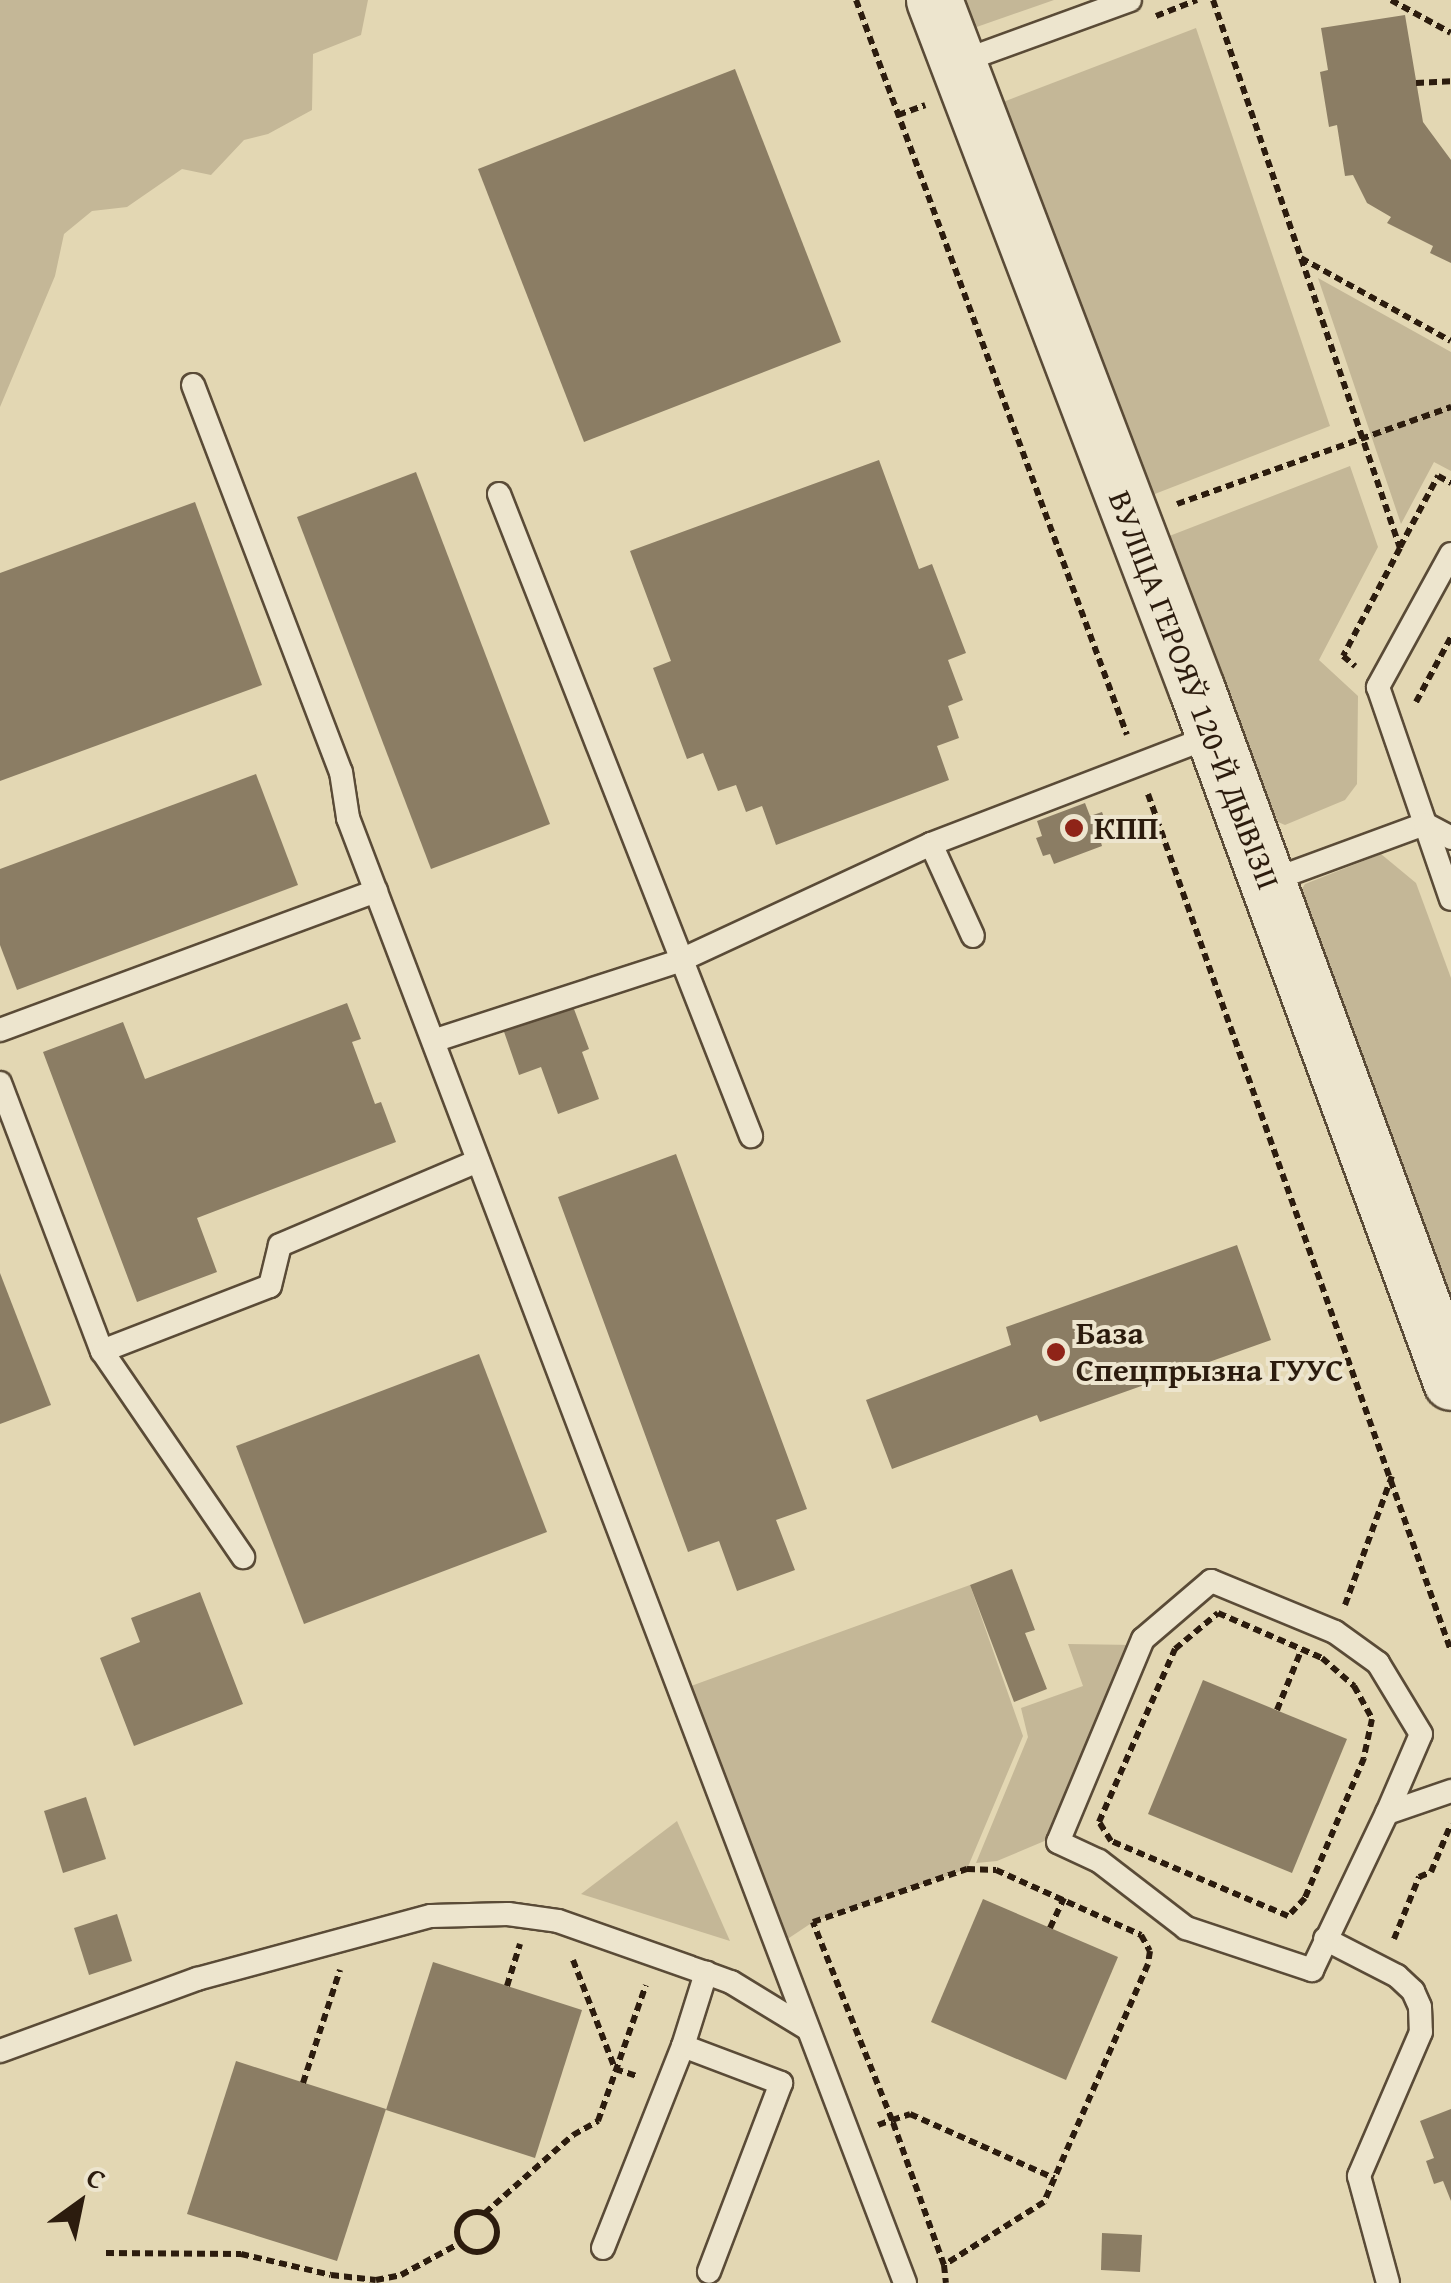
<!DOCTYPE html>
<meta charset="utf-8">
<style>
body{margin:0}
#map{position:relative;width:1451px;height:2283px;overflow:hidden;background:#e3d7b3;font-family:"Gentium Book Plus",serif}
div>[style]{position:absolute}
.green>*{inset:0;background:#c4b797}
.building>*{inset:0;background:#8b7d64}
.path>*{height:6px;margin-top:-3px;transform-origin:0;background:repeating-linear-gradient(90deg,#2c1c0e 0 8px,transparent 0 13px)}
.path>.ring{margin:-3px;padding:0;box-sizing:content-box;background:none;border:6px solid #2c1c0e;border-radius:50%}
.roads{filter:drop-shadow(2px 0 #5a4b37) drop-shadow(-2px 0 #5a4b37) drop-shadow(0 2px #5a4b37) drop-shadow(0 -2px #5a4b37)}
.lane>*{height:22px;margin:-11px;padding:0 11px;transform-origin:11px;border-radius:11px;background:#ede5ce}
.secondary>*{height:55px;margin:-27.5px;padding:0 27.5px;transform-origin:27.5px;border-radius:27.5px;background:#ede5ce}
.dots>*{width:28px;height:28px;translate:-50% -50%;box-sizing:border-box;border:5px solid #ede5ce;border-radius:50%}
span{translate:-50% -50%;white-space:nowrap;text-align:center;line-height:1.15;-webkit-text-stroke:8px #ede5ce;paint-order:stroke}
.street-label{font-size:32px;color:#2c1c0e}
.poi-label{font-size:32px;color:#2c1c0e;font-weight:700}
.left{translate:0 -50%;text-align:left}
.north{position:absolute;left:30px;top:2153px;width:100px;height:100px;-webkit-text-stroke:8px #ede5ce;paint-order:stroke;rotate:33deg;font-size:28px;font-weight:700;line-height:40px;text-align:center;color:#2c1c0e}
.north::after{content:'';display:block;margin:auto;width:35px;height:45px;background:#2c1c0e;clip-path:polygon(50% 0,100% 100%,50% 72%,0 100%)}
</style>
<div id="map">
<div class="green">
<div style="clip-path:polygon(0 0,368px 0,361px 35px,313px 54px,312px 110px,268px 134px,244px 140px,211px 175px,182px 169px,127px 207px,92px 211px,64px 234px,55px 276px,0 407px)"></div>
<div style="clip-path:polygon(935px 0,1054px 0,948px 37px)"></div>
<div style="clip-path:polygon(1196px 28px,1330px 426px,1147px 497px,998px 104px)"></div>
<div style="clip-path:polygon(1318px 278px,1451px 352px,1451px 471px,1434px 462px,1401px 524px)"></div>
<div style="clip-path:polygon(1350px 466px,1378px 547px,1319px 660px,1358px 696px,1357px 784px,1345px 800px,1285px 825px,1278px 822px,1159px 540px)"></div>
<div style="clip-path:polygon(1381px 854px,1416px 883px,1451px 978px,1451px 1322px,1289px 910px,1305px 884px)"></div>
<div style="clip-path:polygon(970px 1585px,1023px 1736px,967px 1869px,813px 1922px,777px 1946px,680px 1690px)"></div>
<div style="clip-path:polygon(1068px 1644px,1134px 1645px,1054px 1837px,997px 1861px,976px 1863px,1028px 1737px,1021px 1708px,1083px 1686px)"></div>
<div style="clip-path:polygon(677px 1821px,730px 1941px,581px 1894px)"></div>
</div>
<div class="building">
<div style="clip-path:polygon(1405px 15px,1423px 122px,1451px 160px,1451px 263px,1430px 253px,1433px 246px,1387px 223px,1391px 217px,1367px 203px,1353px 175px,1345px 176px,1337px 125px,1329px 127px,1320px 72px,1328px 70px,1321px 28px)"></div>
<div style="clip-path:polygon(735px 69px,841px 342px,584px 442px,478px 169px)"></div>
<div style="clip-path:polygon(879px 460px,919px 569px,932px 564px,966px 653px,948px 660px,963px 700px,948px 706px,959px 738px,937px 746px,949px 780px,776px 845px,762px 806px,746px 812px,736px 785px,718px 791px,703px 753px,687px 759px,653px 668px,671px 661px,630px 551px)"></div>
<div style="clip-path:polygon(416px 472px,550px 824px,431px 869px,297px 517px)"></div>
<div style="clip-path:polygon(195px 502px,262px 685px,0 781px,0 573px)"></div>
<div style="clip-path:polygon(256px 774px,298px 885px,17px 990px,0 945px,0 869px)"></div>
<div style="clip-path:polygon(1085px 803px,1090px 816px,1102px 812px,1111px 835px,1100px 839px,1102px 846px,1054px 864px,1050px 854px,1043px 856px,1036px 838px,1042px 836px,1037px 821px)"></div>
<div style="clip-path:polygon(571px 1001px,589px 1049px,582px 1052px,599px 1099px,558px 1114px,541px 1067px,519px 1075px,502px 1026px)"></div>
<div style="clip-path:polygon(347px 1003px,361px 1039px,352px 1042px,375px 1104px,381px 1102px,396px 1142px,197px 1218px,217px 1272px,137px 1302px,43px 1052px,123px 1022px,145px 1079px)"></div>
<div style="clip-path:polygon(676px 1154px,807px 1509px,776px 1520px,795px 1570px,737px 1591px,719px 1541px,688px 1552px,558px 1197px)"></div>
<div style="clip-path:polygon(1237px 1245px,1271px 1340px,1040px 1422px,1037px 1415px,892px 1469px,866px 1400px,1011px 1345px,1006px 1327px)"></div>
<div style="clip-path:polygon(0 1273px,51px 1405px,0 1424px)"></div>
<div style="clip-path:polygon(479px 1354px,547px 1532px,304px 1624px,236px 1446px)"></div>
<div style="clip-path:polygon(1012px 1569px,1035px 1630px,1025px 1633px,1047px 1689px,1014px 1702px,970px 1585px)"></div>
<div style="clip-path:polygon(200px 1592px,243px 1704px,134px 1746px,100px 1658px,140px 1642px,131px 1618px)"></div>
<div style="clip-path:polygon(1203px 1680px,1347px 1739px,1292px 1873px,1148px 1814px)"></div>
<div style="clip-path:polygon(86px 1797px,106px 1859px,63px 1873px,44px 1811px)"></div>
<div style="clip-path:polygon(983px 1899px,1118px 1957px,1066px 2080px,931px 2022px)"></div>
<div style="clip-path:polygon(117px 1914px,132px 1961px,89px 1975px,74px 1928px)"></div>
<div style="clip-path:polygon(433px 1962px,582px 2010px,535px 2158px,386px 2110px)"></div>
<div style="clip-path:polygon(236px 2061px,386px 2109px,337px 2261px,187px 2214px)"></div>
<div style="clip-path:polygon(1451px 2109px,1451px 2201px,1443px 2181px,1434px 2184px,1426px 2161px,1434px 2158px,1420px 2121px)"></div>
<div style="clip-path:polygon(1102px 2233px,1142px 2235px,1140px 2272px,1101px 2270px)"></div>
</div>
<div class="path">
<div style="left:856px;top:0;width:783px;rotate:69.76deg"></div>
<div style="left:1213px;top:0;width:579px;rotate:71.16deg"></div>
<div style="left:1400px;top:548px;width:122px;rotate:117.8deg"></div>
<div style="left:1343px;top:656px;width:16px;rotate:40deg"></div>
<div style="left:1391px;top:0;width:68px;rotate:28.8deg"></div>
<div style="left:1156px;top:16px;width:44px;rotate:-21.3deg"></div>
<div style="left:1416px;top:83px;width:35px;rotate:-3deg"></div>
<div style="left:898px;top:115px;width:29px;rotate:-20deg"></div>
<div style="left:1301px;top:258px;width:171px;rotate:29deg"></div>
<div style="left:1177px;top:504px;width:291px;rotate:-19.5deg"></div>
<div style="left:1400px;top:547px;width:81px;rotate:-61.8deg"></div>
<div style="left:1438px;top:476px;width:15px;rotate:28deg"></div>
<div style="left:1416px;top:702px;width:74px;rotate:-61.7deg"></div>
<div style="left:1148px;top:794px;width:909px;rotate:70.53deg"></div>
<div style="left:1345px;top:1605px;width:137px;rotate:-70deg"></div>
<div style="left:1218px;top:1613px;width:113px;rotate:23.4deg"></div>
<div style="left:1322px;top:1658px;width:43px;rotate:41.2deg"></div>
<div style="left:1354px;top:1686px;width:38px;rotate:61deg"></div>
<div style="left:1372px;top:1719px;width:40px;rotate:102deg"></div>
<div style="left:1364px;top:1758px;width:152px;rotate:112.9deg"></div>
<div style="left:1305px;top:1898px;width:25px;rotate:133deg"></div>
<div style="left:1288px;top:1916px;width:192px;rotate:-157deg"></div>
<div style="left:1111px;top:1841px;width:22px;rotate:-122deg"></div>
<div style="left:1099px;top:1822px;width:189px;rotate:-66.3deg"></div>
<div style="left:1175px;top:1649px;width:56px;rotate:-39.9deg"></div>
<div style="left:1277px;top:1710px;width:64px;rotate:-67.9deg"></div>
<div style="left:1050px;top:1928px;width:33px;rotate:-65deg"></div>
<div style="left:1394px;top:1939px;width:67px;rotate:-68deg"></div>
<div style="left:1419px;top:1877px;width:13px;rotate:-23deg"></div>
<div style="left:1431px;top:1872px;width:52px;rotate:-67.4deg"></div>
<div style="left:573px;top:1960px;width:117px;rotate:68.9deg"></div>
<div style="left:615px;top:2069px;width:25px;rotate:18deg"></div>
<div style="left:507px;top:1986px;width:44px;rotate:-72.8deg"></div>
<div style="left:303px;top:2083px;width:119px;rotate:-71.9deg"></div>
<div style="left:878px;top:2125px;width:15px;rotate:-20deg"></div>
<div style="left:892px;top:2120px;width:213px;rotate:-111.8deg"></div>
<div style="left:813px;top:1922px;width:163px;rotate:-19deg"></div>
<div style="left:967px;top:1869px;width:29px;rotate:2deg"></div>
<div style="left:996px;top:1870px;width:159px;rotate:24.1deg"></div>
<div style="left:1141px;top:1935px;width:18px;rotate:61deg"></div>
<div style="left:1150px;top:1951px;width:13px;rotate:99deg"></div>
<div style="left:1148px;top:1964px;width:260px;rotate:113.6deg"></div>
<div style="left:1044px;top:2202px;width:118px;rotate:147.8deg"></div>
<div style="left:944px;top:2265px;width:154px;rotate:-109.7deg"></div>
<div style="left:892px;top:2120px;width:19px;rotate:-18deg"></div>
<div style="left:910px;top:2114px;width:158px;rotate:24deg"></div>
<div class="ring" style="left:457px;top:2212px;width:34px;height:34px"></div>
<div style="left:485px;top:2213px;width:118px;rotate:-41.6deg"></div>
<div style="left:573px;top:2135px;width:29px;rotate:-29deg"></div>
<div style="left:598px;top:2121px;width:144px;rotate:-70.6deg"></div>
<div style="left:106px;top:2253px;width:135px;rotate:0.4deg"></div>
<div style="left:241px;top:2254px;width:92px;rotate:13.1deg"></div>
<div style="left:331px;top:2275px;width:45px;rotate:6.3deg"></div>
<div style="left:376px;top:2280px;width:25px;rotate:-11deg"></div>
<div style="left:401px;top:2275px;width:67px;rotate:-28.5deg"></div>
<div style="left:944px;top:2265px;width:18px;rotate:84deg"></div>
</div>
<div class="roads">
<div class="lane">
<div style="left:957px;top:63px;width:184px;rotate:-20deg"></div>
<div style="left:193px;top:385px;width:414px;rotate:69.1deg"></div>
<div style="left:341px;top:772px;width:47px;rotate:81.3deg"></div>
<div style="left:348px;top:818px;width:1567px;rotate:69.18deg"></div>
<div style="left:499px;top:494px;width:690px;rotate:68.57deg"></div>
<div style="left:1451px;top:554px;width:152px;rotate:118.8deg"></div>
<div style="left:1378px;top:687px;width:224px;rotate:71deg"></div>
<div style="left:931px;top:844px;width:101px;rotate:65.5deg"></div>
<div style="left:1267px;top:882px;width:168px;rotate:-20.2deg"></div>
<div style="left:1425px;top:824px;width:30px;rotate:28deg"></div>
<div style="left:0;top:1030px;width:401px;rotate:-20.3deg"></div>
<div style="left:436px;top:1040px;width:256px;rotate:-18deg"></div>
<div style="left:679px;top:961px;width:278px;rotate:-24.9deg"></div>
<div style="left:931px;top:844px;width:302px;rotate:-21deg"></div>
<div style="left:0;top:1083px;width:287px;rotate:69.2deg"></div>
<div style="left:102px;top:1351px;width:250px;rotate:55.6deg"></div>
<div style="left:102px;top:1351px;width:180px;rotate:-21.2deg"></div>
<div style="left:270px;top:1286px;width:42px;rotate:-76.3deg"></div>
<div style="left:280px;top:1245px;width:215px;rotate:-23deg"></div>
<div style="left:1387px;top:1813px;width:86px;rotate:-66.7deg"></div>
<div style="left:1421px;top:1734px;width:83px;rotate:-121.2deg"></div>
<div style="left:1378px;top:1663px;width:53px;rotate:-144.2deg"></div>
<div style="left:1335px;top:1632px;width:134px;rotate:-157.6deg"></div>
<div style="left:1211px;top:1581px;width:89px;rotate:139.5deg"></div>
<div style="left:1143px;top:1639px;width:220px;rotate:112.7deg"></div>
<div style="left:1058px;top:1842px;width:45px;rotate:24.9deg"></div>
<div style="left:1099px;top:1861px;width:110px;rotate:37.6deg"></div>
<div style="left:1186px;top:1928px;width:133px;rotate:18.4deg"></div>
<div style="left:1312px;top:1970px;width:174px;rotate:-64.5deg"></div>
<div style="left:1387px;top:1813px;width:68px;rotate:-19deg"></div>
<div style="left:1325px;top:1939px;width:81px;rotate:27.2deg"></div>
<div style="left:1397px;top:1976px;width:22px;rotate:43deg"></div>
<div style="left:1413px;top:1991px;width:17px;rotate:66deg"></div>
<div style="left:1420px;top:2007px;width:25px;rotate:88deg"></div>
<div style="left:1421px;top:2032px;width:157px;rotate:113.3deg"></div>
<div style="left:1359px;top:2176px;width:111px;rotate:74.8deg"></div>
<div style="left:683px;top:2046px;width:105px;rotate:20.7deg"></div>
<div style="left:781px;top:2083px;width:202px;rotate:110.9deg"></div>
<div style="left:0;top:2051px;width:210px;rotate:-20.1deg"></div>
<div style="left:197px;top:1979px;width:242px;rotate:-15.1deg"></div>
<div style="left:431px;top:1916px;width:77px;rotate:-1.5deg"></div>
<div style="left:508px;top:1914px;width:50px;rotate:8deg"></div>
<div style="left:558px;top:1921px;width:157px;rotate:19.4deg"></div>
<div style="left:603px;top:2248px;width:217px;rotate:-68.4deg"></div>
<div style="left:683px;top:2046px;width:77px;rotate:-72.5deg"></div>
<div style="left:706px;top:1973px;width:27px;rotate:20deg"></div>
<div style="left:731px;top:1982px;width:90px;rotate:31.4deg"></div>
</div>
<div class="secondary">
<div style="left:934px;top:0;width:738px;rotate:69.14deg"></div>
<div style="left:1197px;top:690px;width:737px;rotate:69.84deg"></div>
</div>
</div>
<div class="dots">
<div style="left:1074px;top:828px;background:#8f2418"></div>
<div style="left:1056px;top:1352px;background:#8f2418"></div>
</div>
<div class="street-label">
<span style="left:1194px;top:690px;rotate:69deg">ВУЛІЦА ГЕРОЯЎ 120-Й ДЫВІЗІІ</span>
</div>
<div class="poi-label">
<span class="left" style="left:1094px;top:828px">КПП</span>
<span class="left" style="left:1076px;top:1352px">База<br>Спецпрызна ГУУС</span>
</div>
<div class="north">С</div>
</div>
